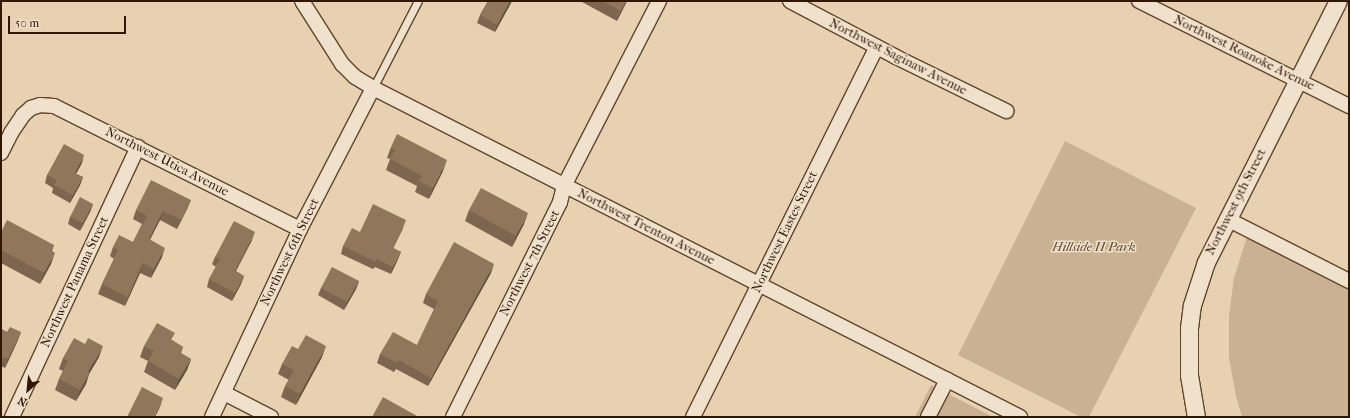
<!DOCTYPE html>
<style>
body{margin:0}
#map{position:relative;width:1350px;height:418px;overflow:hidden;background:#e8d1b0;font-family:"IM FELL French Canon",serif}
div>[style]{position:absolute}
.green>*{inset:0;background:#c9b192}
.roads{filter:drop-shadow(1px 0 #5f452c) drop-shadow(-1px 0 #5f452c) drop-shadow(0 1px #5f452c) drop-shadow(0 -1px #5f452c)}
.service>*{height:7px;margin:-3.5px;padding:0 3.5px;transform-origin:3.5px;border-radius:3.5px;background:#f0e1cc}
.minor>*{height:14px;margin:-7px;padding:0 7px;transform-origin:7px;border-radius:7px;background:#f0e1cc}
.tertiary>*{height:17px;margin:-8.5px;padding:0 8.5px;transform-origin:8.5px;border-radius:8.5px;background:#f0e1cc}
.wall>*{inset:0;background:#7c664f}
.shaded-wall>*{inset:0;background:#655340}
.building>*{inset:0;background:#90775c}
span{translate:-50% -50%;white-space:nowrap;text-align:center;line-height:1.15;-webkit-text-stroke:3px #f0e1cc;paint-order:stroke}
.street-label{font-size:13px;color:#311600}
.park-label{font-size:13px;color:#5f442c;font-style:italic}
.frame{position:absolute;inset:0;border:2px solid #311600;pointer-events:none}
.north{position:absolute;left:8px;top:370px;width:40px;height:40px;-webkit-text-stroke:3px #f0e1cc;paint-order:stroke;rotate:207deg;font-size:11px;font-weight:700;line-height:16px;text-align:center;color:#311600}
.north::after{content:'';display:block;margin:auto;width:14px;height:18px;background:#311600;clip-path:polygon(50% 0,100% 100%,50% 72%,0 100%)}
.scale{position:absolute;left:8px;top:16px;width:118px;height:18px;box-sizing:border-box;border:2px solid #311600;border-top:0;padding-left:5px;font-size:12px;line-height:14px;white-space:nowrap;color:#311600;-webkit-text-stroke:3px #f0e1cc;paint-order:stroke}
</style>
<div id="map">
<div class="green">
<div style="clip-path:polygon(1065px 141px,1196px 208px,1089px 417px,1081px 417px,958px 355px)"></div>
<div style="clip-path:polygon(1248px 234px,1349px 286px,1349px 417px,1242px 417px,1236px 396px,1229px 358px,1229px 316px,1234px 278px)"></div>
<div style="clip-path:polygon(931px 385px,993px 417px,915px 417px)"></div>
</div>
<div class="roads">
<div class="service">
<div style="left:373px;top:88px;width:98px;rotate:-62.7deg"></div>
</div>
<div class="minor">
<div style="left:302px;top:1px;width:75px;rotate:57.6deg"></div>
<div style="left:342px;top:64px;width:18px;rotate:45deg"></div>
<div style="left:355px;top:77px;width:21px;rotate:31deg"></div>
<div style="left:373px;top:88px;width:726px;rotate:26.95deg"></div>
<div style="left:790px;top:1px;width:120px;rotate:27.8deg"></div>
<div style="left:896px;top:57px;width:123px;rotate:26.1deg"></div>
<div style="left:1139px;top:1px;width:235px;rotate:26.6deg"></div>
<div style="left:1px;top:153px;width:22px;rotate:-63deg"></div>
<div style="left:11px;top:133px;width:22px;rotate:-56deg"></div>
<div style="left:23px;top:115px;width:11px;rotate:-41deg"></div>
<div style="left:31px;top:108px;width:9px;rotate:-18deg"></div>
<div style="left:40px;top:105px;width:14px;rotate:4deg"></div>
<div style="left:54px;top:106px;width:275px;rotate:26.6deg"></div>
<div style="left:1227px;top:219px;width:137px;rotate:26.9deg"></div>
<div style="left:224px;top:393px;width:53px;rotate:27.1deg"></div>
<div style="left:12px;top:417px;width:298px;rotate:-65deg"></div>
<div style="left:212px;top:417px;width:208px;rotate:-64.9deg"></div>
<div style="left:300px;top:229px;width:159px;rotate:-62.6deg"></div>
<div style="left:453px;top:417px;width:240px;rotate:-63.5deg"></div>
<div style="left:560px;top:202px;width:16px;rotate:-76deg"></div>
<div style="left:564px;top:186px;width:208px;rotate:-62.8deg"></div>
<div style="left:693px;top:417px;width:413px;rotate:-63.6deg"></div>
<div style="left:928px;top:417px;width:42px;rotate:-62.8deg"></div>
</div>
<div class="tertiary">
<div style="left:1196px;top:417px;width:43px;rotate:-99.5deg"></div>
<div style="left:1189px;top:375px;width:47px;rotate:-90deg"></div>
<div style="left:1189px;top:328px;width:23px;rotate:-83deg"></div>
<div style="left:1192px;top:305px;width:45px;rotate:-72deg"></div>
<div style="left:1206px;top:262px;width:292px;rotate:-63.2deg"></div>
</div>
</div>
<div class="wall">
<div style="clip-path:polygon(488px 1px,512px 1px,495px 32px,477px 23px,480px 15px)"></div>
<div style="clip-path:polygon(582px 1px,627px 1px,617px 21px,582px 2px)"></div>
<div style="clip-path:polygon(391px 147px,443px 171px,429px 199px,415px 192px,417px 186px,386px 170px,390px 159px,387px 158px)"></div>
<div style="clip-path:polygon(82px 163px,76px 174px,83px 177px,80px 185px,70px 203px,52px 193px,53px 188px,45px 183px,47px 175px)"></div>
<div style="clip-path:polygon(191px 200px,187px 209px,177px 229px,160px 220px,150px 240px,162px 257px,151px 278px,140px 273px,125px 306px,98px 294px,102px 284px,114px 259px,110px 256px,113px 247px,133px 242px,142px 224px,133px 219px,136px 210px)"></div>
<div style="clip-path:polygon(93px 204px,90px 212px,80px 231px,68px 224px,70px 217px)"></div>
<div style="clip-path:polygon(469px 210px,524px 224px,512px 247px,465px 221px)"></div>
<div style="clip-path:polygon(403px 228px,393px 248px,401px 252px,398px 259px,391px 274px,375px 267px,373px 269px,341px 254px,343px 246px,360px 232px)"></div>
<div style="clip-path:polygon(1px 232px,54px 245px,52px 251px,51px 264px,40px 284px,1px 263px)"></div>
<div style="clip-path:polygon(252px 240px,236px 271px,244px 276px,241px 284px,232px 301px,207px 287px,209px 279px,216px 267px,212px 264px,215px 257px)"></div>
<div style="clip-path:polygon(491px 273px,428px 386px,396px 369px,394px 372px,377px 363px,380px 354px,417px 345px,434px 309px,423px 303px,426px 294px)"></div>
<div style="clip-path:polygon(359px 281px,356px 289px,344px 310px,318px 295px,321px 288px)"></div>
<div style="clip-path:polygon(1px 329px,7px 332px,21px 332px,17px 342px,5px 368px,1px 366px)"></div>
<div style="clip-path:polygon(172px 340px,183px 347px,181px 353px,191px 359px,187px 370px,175px 390px,144px 372px,148px 361px,140px 357px,144px 346px)"></div>
<div style="clip-path:polygon(298px 349px,322px 357px,296px 405px,281px 397px,285px 386px,289px 380px,278px 374px,282px 364px)"></div>
<div style="clip-path:polygon(99px 357px,89px 374px,86px 384px,76px 401px,55px 390px,59px 379px,63px 371px,59px 369px,63px 358px)"></div>
</div>
<div class="shaded-wall">
<div style="clip-path:polygon(510px 1px,512px 1px,511px 3px,495px 32px,497px 25px)"></div>
<div style="clip-path:polygon(626px 1px,627px 1px,617px 21px,621px 11px)"></div>
<div style="clip-path:polygon(84px 155px,82px 163px,72px 181px,75px 173px)"></div>
<div style="clip-path:polygon(447px 160px,443px 171px,429px 199px,433px 188px)"></div>
<div style="clip-path:polygon(83px 177px,80px 185px,70px 203px,73px 195px)"></div>
<div style="clip-path:polygon(191px 200px,187px 209px,177px 229px,181px 220px)"></div>
<div style="clip-path:polygon(93px 204px,90px 212px,80px 231px,83px 223px)"></div>
<div style="clip-path:polygon(163px 211px,160px 220px,145px 248px,149px 239px)"></div>
<div style="clip-path:polygon(528px 213px,524px 224px,512px 247px,516px 236px)"></div>
<div style="clip-path:polygon(406px 220px,403px 228px,390px 255px,393px 248px)"></div>
<div style="clip-path:polygon(255px 232px,252px 240px,232px 278px,235px 271px)"></div>
<div style="clip-path:polygon(165px 248px,162px 257px,151px 278px,154px 269px)"></div>
<div style="clip-path:polygon(401px 252px,398px 259px,391px 274px,393px 267px)"></div>
<div style="clip-path:polygon(55px 253px,51px 264px,40px 284px,44px 273px)"></div>
<div style="clip-path:polygon(143px 263px,140px 273px,125px 306px,128px 297px)"></div>
<div style="clip-path:polygon(494px 264px,491px 273px,428px 386px,431px 378px)"></div>
<div style="clip-path:polygon(244px 276px,241px 284px,232px 301px,235px 293px)"></div>
<div style="clip-path:polygon(359px 281px,356px 289px,344px 310px,347px 302px)"></div>
<div style="clip-path:polygon(21px 332px,17px 342px,5px 368px,8px 359px)"></div>
<div style="clip-path:polygon(103px 346px,99px 357px,89px 374px,86px 384px,76px 401px,80px 390px,88px 372px)"></div>
<div style="clip-path:polygon(326px 346px,322px 357px,296px 405px,300px 394px)"></div>
<div style="clip-path:polygon(191px 359px,187px 370px,175px 390px,179px 379px)"></div>
<div style="clip-path:polygon(163px 398px,160px 407px,155px 417px,154px 417px)"></div>
</div>
<div class="building">
<div style="clip-path:polygon(488px 1px,510px 1px,497px 25px,480px 15px)"></div>
<div style="clip-path:polygon(602px 1px,626px 1px,621px 11px)"></div>
<div style="clip-path:polygon(397px 134px,447px 160px,433px 188px,419px 181px,422px 176px,390px 159px,395px 149px,391px 147px)"></div>
<div style="clip-path:polygon(64px 144px,84px 155px,75px 173px,83px 177px,73px 195px,54px 185px,57px 180px,47px 175px)"></div>
<div style="clip-path:polygon(151px 180px,191px 200px,181px 220px,163px 211px,149px 239px,165px 248px,154px 269px,143px 263px,128px 297px,102px 284px,118px 250px,113px 247px,119px 235px,133px 242px,147px 216px,136px 210px)"></div>
<div style="clip-path:polygon(481px 188px,528px 213px,516px 236px,469px 210px)"></div>
<div style="clip-path:polygon(80px 197px,93px 204px,83px 223px,70px 217px)"></div>
<div style="clip-path:polygon(373px 204px,406px 220px,393px 248px,401px 252px,393px 267px,377px 259px,376px 262px,343px 246px,352px 228px,360px 232px)"></div>
<div style="clip-path:polygon(7px 220px,54px 245px,51px 250px,55px 253px,44px 273px,1px 250px,1px 232px)"></div>
<div style="clip-path:polygon(234px 221px,255px 232px,235px 271px,244px 276px,235px 293px,209px 279px,220px 259px,215px 257px)"></div>
<div style="clip-path:polygon(454px 242px,494px 264px,431px 378px,399px 360px,397px 363px,380px 354px,393px 332px,417px 345px,438px 301px,426px 294px)"></div>
<div style="clip-path:polygon(332px 267px,359px 281px,347px 302px,321px 288px)"></div>
<div style="clip-path:polygon(157px 323px,175px 333px,171px 340px,183px 347px,180px 353px,191px 359px,179px 379px,148px 361px,154px 351px,144px 346px)"></div>
<div style="clip-path:polygon(10px 327px,21px 332px,8px 359px,4px 357px,1px 362px,1px 329px,7px 332px)"></div>
<div style="clip-path:polygon(306px 335px,326px 346px,300px 394px,285px 386px,294px 370px,282px 364px,292px 346px,298px 349px)"></div>
<div style="clip-path:polygon(74px 338px,85px 344px,88px 338px,103px 346px,88px 372px,90px 373px,80px 390px,59px 379px,68px 361px,63px 358px)"></div>
<div style="clip-path:polygon(142px 387px,163px 398px,154px 417px,127px 417px)"></div>
<div style="clip-path:polygon(383px 397px,417px 416px,417px 417px,372px 417px)"></div>
</div>
<div class="street-label">
<span style="left:1244px;top:53px;rotate:26deg">Northwest Roanoke Avenue</span>
<span style="left:898px;top:57px;rotate:27deg">Northwest Saginaw Avenue</span>
<span style="left:167px;top:162px;rotate:27deg">Northwest Utica Avenue</span>
<span style="left:1236px;top:202px;rotate:-63deg">Northwest 9th Street</span>
<span style="left:646px;top:227px;rotate:27deg">Northwest Trenton Avenue</span>
<span style="left:785px;top:232px;rotate:-64deg">Northwest Eastes Street</span>
<span style="left:290px;top:252px;rotate:-64deg">Northwest 6th Street</span>
<span style="left:530px;top:263px;rotate:-63deg">Northwest 7th Street</span>
<span style="left:75px;top:282px;rotate:-65deg">Northwest Panama Street</span>
</div>
<div class="park-label">
<span style="left:1094px;top:247px">Hillside II Park</span>
</div>
<div class="frame"></div>
<div class="north">N</div>
<div class="scale">50 m</div>
</div>
